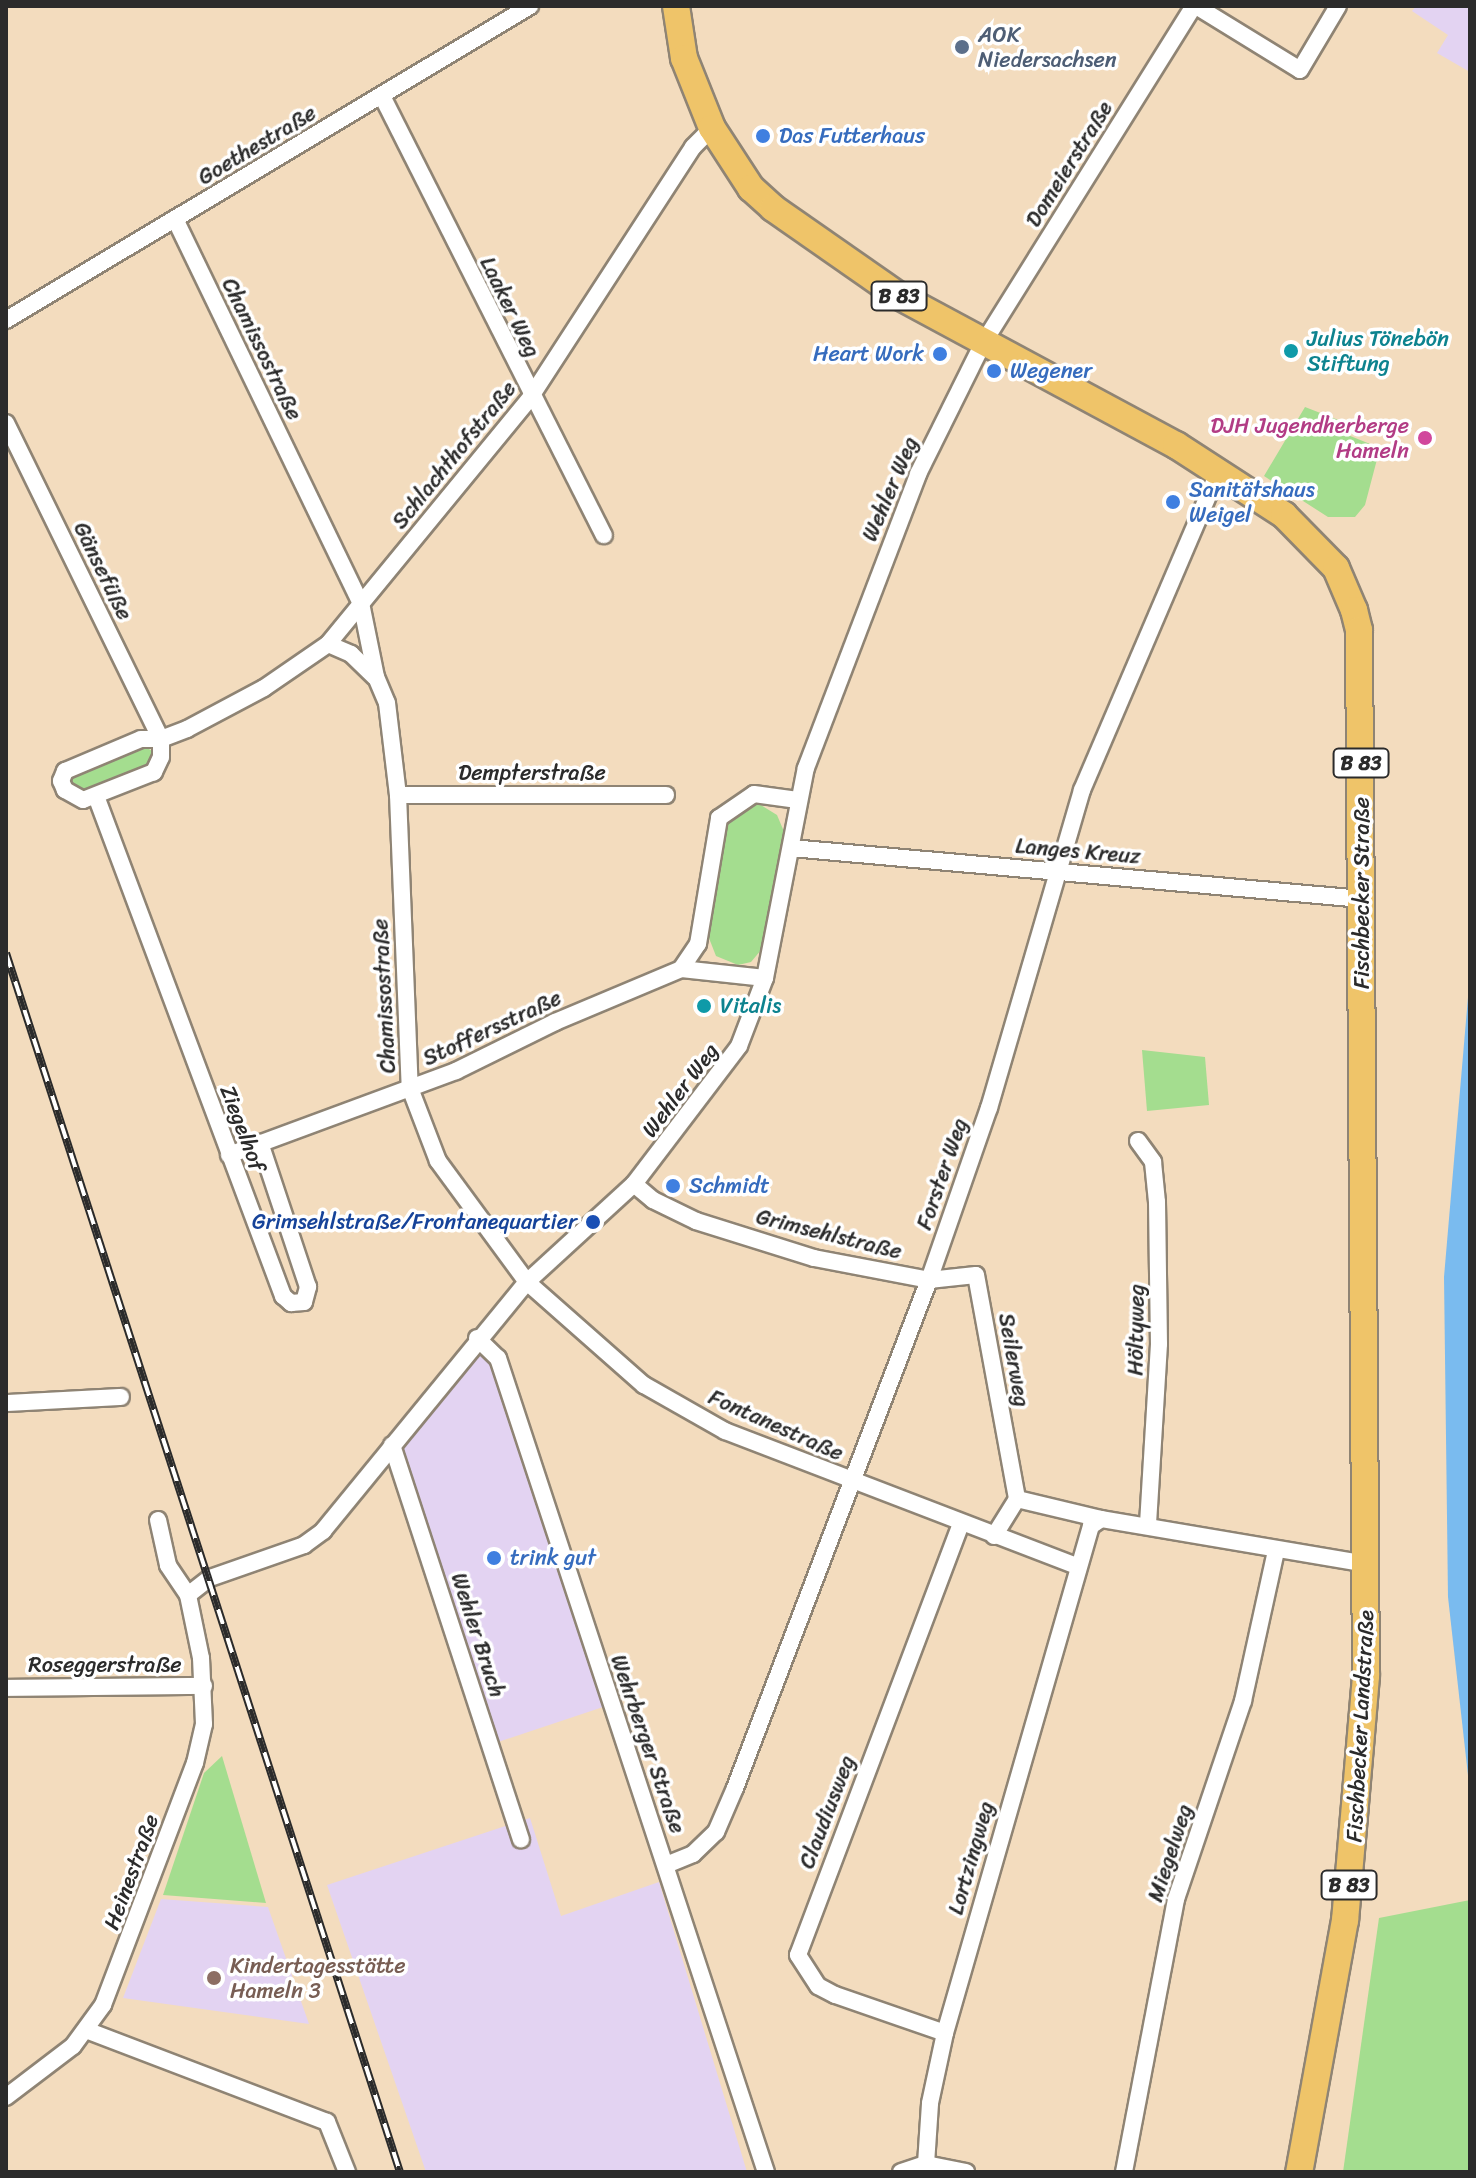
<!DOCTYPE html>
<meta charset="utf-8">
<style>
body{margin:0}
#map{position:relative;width:1476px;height:2178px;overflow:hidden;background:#f3dcbe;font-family:Sriracha,sans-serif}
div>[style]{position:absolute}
.built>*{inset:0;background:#e3d3f2}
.green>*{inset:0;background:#a4dd8f}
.water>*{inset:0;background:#7abbef}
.roads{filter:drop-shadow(2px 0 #8f8474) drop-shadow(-2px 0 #8f8474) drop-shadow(0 2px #8f8474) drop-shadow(0 -2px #8f8474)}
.street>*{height:16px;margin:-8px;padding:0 8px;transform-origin:8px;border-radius:8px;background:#fff}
.primary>*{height:26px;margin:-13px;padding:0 13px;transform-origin:13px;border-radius:13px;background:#efc469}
.rail>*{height:8px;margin-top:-4px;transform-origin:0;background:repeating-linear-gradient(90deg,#fff 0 15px,#2b2b2b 0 30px);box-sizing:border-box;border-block:2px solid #2b2b2b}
.dots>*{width:22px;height:22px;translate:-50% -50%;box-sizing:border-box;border:4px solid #fff;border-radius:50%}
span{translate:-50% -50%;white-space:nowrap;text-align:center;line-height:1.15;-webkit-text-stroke:7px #fff;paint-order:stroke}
.shield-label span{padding:2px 6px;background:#fff;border:2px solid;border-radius:6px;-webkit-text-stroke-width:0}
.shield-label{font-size:20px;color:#2b2b2b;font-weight:700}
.service-label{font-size:22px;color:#4e5e75}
.left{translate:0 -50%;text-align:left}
.shop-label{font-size:22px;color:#366cbe}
.right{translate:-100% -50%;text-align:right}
.street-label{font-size:22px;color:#2b2b2b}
.culture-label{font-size:22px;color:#0d838f}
.hotel-label{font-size:22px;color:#b23c85}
.transit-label{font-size:22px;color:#164399}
.education-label{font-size:22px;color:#785e54}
.frame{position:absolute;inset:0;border:8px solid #2b2b2b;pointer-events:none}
</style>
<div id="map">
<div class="built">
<div style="clip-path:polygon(1416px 6px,1470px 6px,1470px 72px,1437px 53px,1448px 35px,1412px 11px)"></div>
<div style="clip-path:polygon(477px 1338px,498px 1358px,612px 1704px,492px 1744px,392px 1445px)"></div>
<div style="clip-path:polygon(530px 1818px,561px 1916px,659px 1882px,747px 2172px,426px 2172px,327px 1885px)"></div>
<div style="clip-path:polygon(161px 1899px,268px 1907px,309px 2024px,123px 1998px)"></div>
</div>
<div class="green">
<div style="clip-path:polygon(1305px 407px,1341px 421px,1338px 431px,1380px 448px,1365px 505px,1355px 517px,1328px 517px,1264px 476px)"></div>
<div style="clip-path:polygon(142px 745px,154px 752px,152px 766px,85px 795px,69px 785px,74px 773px)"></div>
<div style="clip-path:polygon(759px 804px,777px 815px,785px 834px,767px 943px,751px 962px,738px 965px,716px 956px,707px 933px,726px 821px,746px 805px)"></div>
<div style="clip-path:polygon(1142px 1050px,1205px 1057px,1209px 1105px,1147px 1111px)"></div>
<div style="clip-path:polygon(222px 1756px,266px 1903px,163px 1895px,204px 1773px)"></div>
<div style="clip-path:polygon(1470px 1900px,1470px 2172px,1343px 2172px,1379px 1918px)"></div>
</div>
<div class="water">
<div style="clip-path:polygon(1470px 974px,1470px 1793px,1448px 1597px,1444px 1277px)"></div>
</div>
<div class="roads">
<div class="street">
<div style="left:1196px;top:6px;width:122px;rotate:31.6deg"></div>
<div style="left:1300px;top:70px;width:74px;rotate:-59.3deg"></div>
<div style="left:382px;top:96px;width:492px;rotate:63.2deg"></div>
<div style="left:175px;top:219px;width:427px;rotate:64.2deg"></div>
<div style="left:361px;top:603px;width:76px;rotate:78.5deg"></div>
<div style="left:376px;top:677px;width:28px;rotate:67deg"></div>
<div style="left:387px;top:703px;width:93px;rotate:83.2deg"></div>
<div style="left:398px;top:795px;width:293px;rotate:87.7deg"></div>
<div style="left:410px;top:1088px;width:78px;rotate:69deg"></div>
<div style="left:438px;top:1161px;width:150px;rotate:53.7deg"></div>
<div style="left:527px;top:1282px;width:156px;rotate:41.4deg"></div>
<div style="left:644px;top:1385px;width:93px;rotate:29.6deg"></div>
<div style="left:725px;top:1431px;width:376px;rotate:21deg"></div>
<div style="left:6px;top:320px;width:611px;rotate:-30.93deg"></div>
<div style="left:6px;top:423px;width:352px;rotate:63.9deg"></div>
<div style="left:161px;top:739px;width:18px;rotate:90deg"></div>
<div style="left:161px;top:757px;width:17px;rotate:115deg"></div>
<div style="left:154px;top:772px;width:76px;rotate:158.5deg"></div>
<div style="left:83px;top:800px;width:21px;rotate:-151deg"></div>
<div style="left:65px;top:790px;width:10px;rotate:-114deg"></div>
<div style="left:61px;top:781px;width:11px;rotate:-68deg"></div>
<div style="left:65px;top:771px;width:82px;rotate:-22.8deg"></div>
<div style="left:141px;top:739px;width:20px"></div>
<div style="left:161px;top:739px;width:28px;rotate:-21deg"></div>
<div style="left:187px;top:729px;width:87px;rotate:-28deg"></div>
<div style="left:264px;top:688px;width:78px;rotate:-34.5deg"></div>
<div style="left:328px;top:644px;width:318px;rotate:-50.6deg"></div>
<div style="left:530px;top:398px;width:299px;rotate:-57deg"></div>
<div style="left:693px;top:147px;width:27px;rotate:-45deg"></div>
<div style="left:328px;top:644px;width:25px;rotate:23deg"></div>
<div style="left:351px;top:654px;width:33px;rotate:44deg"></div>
<div style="left:398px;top:795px;width:268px"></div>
<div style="left:96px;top:796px;width:534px;rotate:69.49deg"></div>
<div style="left:283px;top:1296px;width:11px;rotate:41deg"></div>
<div style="left:291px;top:1303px;width:13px;rotate:-4deg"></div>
<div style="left:304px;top:1302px;width:16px;rotate:-75deg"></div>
<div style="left:308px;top:1287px;width:152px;rotate:-108.4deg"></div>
<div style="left:791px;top:848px;width:573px;rotate:5.1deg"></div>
<div style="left:765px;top:978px;width:84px;rotate:-173.9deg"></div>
<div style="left:681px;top:969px;width:30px;rotate:-56deg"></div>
<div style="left:698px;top:944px;width:128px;rotate:-80.5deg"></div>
<div style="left:719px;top:818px;width:42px;rotate:-34.4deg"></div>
<div style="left:754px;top:794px;width:44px;rotate:7.8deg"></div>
<div style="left:1138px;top:1141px;width:26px;rotate:54deg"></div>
<div style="left:1153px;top:1162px;width:40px;rotate:84.3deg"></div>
<div style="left:1157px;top:1202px;width:142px;rotate:89.2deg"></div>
<div style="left:1159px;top:1344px;width:182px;rotate:93.5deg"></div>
<div style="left:229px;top:1155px;width:242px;rotate:-20.3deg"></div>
<div style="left:456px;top:1071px;width:110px;rotate:-26.3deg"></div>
<div style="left:555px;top:1022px;width:137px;rotate:-22.8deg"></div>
<div style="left:634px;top:1184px;width:25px;rotate:40deg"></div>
<div style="left:653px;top:1200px;width:48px;rotate:26deg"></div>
<div style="left:696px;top:1221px;width:124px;rotate:17.4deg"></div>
<div style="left:814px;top:1258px;width:117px;rotate:10.8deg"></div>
<div style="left:929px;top:1280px;width:47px;rotate:-6.1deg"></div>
<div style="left:976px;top:1275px;width:228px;rotate:79.6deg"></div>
<div style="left:477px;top:1338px;width:29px;rotate:44deg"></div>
<div style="left:498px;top:1358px;width:857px;rotate:71.78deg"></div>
<div style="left:6px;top:1403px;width:115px;rotate:-3deg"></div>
<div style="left:392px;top:1445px;width:415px;rotate:71.9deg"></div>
<div style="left:994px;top:1536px;width:44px;rotate:-58.1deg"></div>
<div style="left:1017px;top:1499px;width:86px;rotate:13.4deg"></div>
<div style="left:188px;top:1595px;width:28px;rotate:-38deg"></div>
<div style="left:210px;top:1578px;width:100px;rotate:-19.3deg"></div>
<div style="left:304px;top:1545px;width:24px;rotate:-36deg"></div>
<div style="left:323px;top:1531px;width:322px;rotate:-50.7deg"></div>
<div style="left:527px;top:1282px;width:145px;rotate:-42.5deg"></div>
<div style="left:634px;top:1184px;width:173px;rotate:-52.7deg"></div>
<div style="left:739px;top:1046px;width:73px;rotate:-69.1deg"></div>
<div style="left:765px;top:978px;width:214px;rotate:-79deg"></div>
<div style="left:806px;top:768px;width:315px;rotate:-69.1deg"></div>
<div style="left:918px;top:474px;width:144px;rotate:-63.6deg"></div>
<div style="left:982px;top:345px;width:400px;rotate:-58deg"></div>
<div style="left:6px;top:1688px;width:198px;rotate:-0.6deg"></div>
<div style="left:666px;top:1865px;width:29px;rotate:-22deg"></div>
<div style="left:693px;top:1854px;width:32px;rotate:-44deg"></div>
<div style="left:716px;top:1832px;width:48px;rotate:-66.6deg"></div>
<div style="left:735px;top:1788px;width:544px;rotate:-69.1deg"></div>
<div style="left:929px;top:1280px;width:182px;rotate:-70.8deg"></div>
<div style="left:989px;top:1108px;width:331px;rotate:-73.7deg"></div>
<div style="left:1082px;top:790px;width:347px;rotate:-66.8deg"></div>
<div style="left:86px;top:2030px;width:258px;rotate:20.9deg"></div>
<div style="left:327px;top:2122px;width:54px;rotate:68.2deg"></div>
<div style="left:945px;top:2033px;width:116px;rotate:-160.9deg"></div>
<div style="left:835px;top:1995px;width:19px;rotate:-152deg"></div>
<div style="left:818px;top:1986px;width:37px;rotate:-123deg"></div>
<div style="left:798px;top:1955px;width:461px;rotate:-69.3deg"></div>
<div style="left:6px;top:2097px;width:84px;rotate:-37.3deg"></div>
<div style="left:73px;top:2046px;width:51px;rotate:-53.8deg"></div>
<div style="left:103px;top:2005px;width:259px;rotate:-69.2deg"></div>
<div style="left:195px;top:1763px;width:40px;rotate:-77deg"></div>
<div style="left:204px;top:1724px;width:66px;rotate:-92.6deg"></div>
<div style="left:201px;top:1658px;width:64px;rotate:-101.7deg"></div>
<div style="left:188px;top:1595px;width:36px;rotate:-124deg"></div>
<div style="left:168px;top:1565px;width:46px;rotate:-102.5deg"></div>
<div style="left:926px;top:2164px;width:61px;rotate:-86.2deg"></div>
<div style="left:930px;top:2103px;width:72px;rotate:-77.9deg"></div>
<div style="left:945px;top:2033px;width:528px;rotate:-73.94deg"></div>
<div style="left:1091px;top:1526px;width:12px;rotate:-35deg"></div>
<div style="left:1101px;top:1519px;width:270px;rotate:9.6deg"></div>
<div style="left:901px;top:2172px;width:26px;rotate:-18deg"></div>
<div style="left:926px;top:2164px;width:41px;rotate:11.3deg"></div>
<div style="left:1124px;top:2172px;width:278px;rotate:-79.2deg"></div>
<div style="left:1176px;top:1899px;width:209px;rotate:-71.3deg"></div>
<div style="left:1243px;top:1701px;width:154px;rotate:-77.6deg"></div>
</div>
<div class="primary">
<div style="left:676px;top:6px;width:53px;rotate:81.3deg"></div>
<div style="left:684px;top:58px;width:75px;rotate:68.2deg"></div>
<div style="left:712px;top:128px;width:72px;rotate:57deg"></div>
<div style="left:751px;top:188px;width:30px;rotate:42deg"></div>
<div style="left:773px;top:208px;width:154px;rotate:34.9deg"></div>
<div style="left:899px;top:296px;width:315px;rotate:28.3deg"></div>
<div style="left:1176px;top:445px;width:129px;rotate:32.9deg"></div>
<div style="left:1284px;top:515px;width:74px;rotate:45.5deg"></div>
<div style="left:1336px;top:568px;width:46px;rotate:66.8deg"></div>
<div style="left:1354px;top:610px;width:21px;rotate:76deg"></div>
<div style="left:1359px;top:630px;width:1046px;rotate:89.62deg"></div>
<div style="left:1366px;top:1676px;width:245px;rotate:94.9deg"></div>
<div style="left:1345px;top:1920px;width:256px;rotate:100.3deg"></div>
</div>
</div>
<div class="rail">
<div style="left:6px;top:953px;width:1281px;rotate:72.09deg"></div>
</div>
<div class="dots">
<div style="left:962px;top:47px;background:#5c6f8a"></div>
<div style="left:763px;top:136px;background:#3f7fe0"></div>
<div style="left:1291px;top:351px;background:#0f9aa8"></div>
<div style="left:940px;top:354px;background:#3f7fe0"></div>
<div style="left:994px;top:371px;background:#3f7fe0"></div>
<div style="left:1425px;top:438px;background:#d1479c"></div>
<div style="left:1173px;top:502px;background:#3f7fe0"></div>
<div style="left:704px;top:1006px;background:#0f9aa8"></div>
<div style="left:673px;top:1186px;background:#3f7fe0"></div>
<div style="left:593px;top:1222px;background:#1a4fb4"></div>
<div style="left:494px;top:1558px;background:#3f7fe0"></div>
<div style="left:214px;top:1978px;background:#8d6e63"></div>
</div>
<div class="shield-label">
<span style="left:899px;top:296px">B 83</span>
<span style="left:1361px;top:763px">B 83</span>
<span style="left:1349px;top:1885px">B 83</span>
</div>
<div class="service-label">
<span class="left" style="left:978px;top:47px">AOK<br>Niedersachsen</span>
</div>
<div class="shop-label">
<span class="left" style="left:779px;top:136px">Das Futterhaus</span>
<span class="right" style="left:924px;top:354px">Heart Work</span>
<span class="left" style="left:1010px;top:371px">Wegener</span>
<span class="left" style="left:1189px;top:502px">Sanitätshaus<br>Weigel</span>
<span class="left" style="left:689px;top:1186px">Schmidt</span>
<span class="left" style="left:510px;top:1558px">trink gut</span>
</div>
<div class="street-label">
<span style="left:257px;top:145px;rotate:-31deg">Goethestraße</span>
<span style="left:1069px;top:164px;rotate:-58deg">Domeierstraße</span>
<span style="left:510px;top:307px;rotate:64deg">Laaker Weg</span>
<span style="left:262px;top:349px;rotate:64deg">Chamissostraße</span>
<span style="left:454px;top:455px;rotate:-51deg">Schlachthofstraße</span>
<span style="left:890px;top:489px;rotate:-67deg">Wehler Weg</span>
<span style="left:103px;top:571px;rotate:64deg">Gänsefüße</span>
<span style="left:532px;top:773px">Dempterstraße</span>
<span style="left:1078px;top:851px;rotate:5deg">Langes Kreuz</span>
<span style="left:1362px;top:893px;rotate:-90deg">Fischbecker Straße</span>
<span style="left:384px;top:996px;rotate:-93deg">Chamissostraße</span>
<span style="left:492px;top:1028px;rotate:-25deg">Stoffersstraße</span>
<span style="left:680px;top:1090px;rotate:-53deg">Wehler Weg</span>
<span style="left:243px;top:1128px;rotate:69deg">Ziegelhof</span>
<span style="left:942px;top:1174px;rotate:-71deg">Forster Weg</span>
<span style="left:829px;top:1234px;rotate:14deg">Grimsehlstraße</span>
<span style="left:1136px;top:1330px;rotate:-89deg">Höltyweg</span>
<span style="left:1014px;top:1360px;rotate:80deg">Seilerweg</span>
<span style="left:776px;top:1425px;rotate:24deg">Fontanestraße</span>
<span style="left:478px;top:1635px;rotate:72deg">Wehler Bruch</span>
<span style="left:105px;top:1665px">Roseggerstraße</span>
<span style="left:1360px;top:1726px;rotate:-87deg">Fischbecker Landstraße</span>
<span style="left:648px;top:1744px;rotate:71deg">Wehrberger Straße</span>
<span style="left:827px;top:1812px;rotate:-69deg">Claudiusweg</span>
<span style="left:1170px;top:1853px;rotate:-72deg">Miegelweg</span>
<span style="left:971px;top:1858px;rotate:-74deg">Lortzingweg</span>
<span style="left:131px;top:1872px;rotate:-70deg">Heinestraße</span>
</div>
<div class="culture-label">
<span class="left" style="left:1307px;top:351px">Julius Tönebön<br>Stiftung</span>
<span class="left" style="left:720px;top:1006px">Vitalis</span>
</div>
<div class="hotel-label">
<span class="right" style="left:1409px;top:438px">DJH Jugendherberge<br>Hameln</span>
</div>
<div class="transit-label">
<span class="right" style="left:577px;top:1222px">Grimsehlstraße/Frontanequartier</span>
</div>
<div class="education-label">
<span class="left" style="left:230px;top:1978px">Kindertagesstätte<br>Hameln 3</span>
</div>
<div class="frame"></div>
</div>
